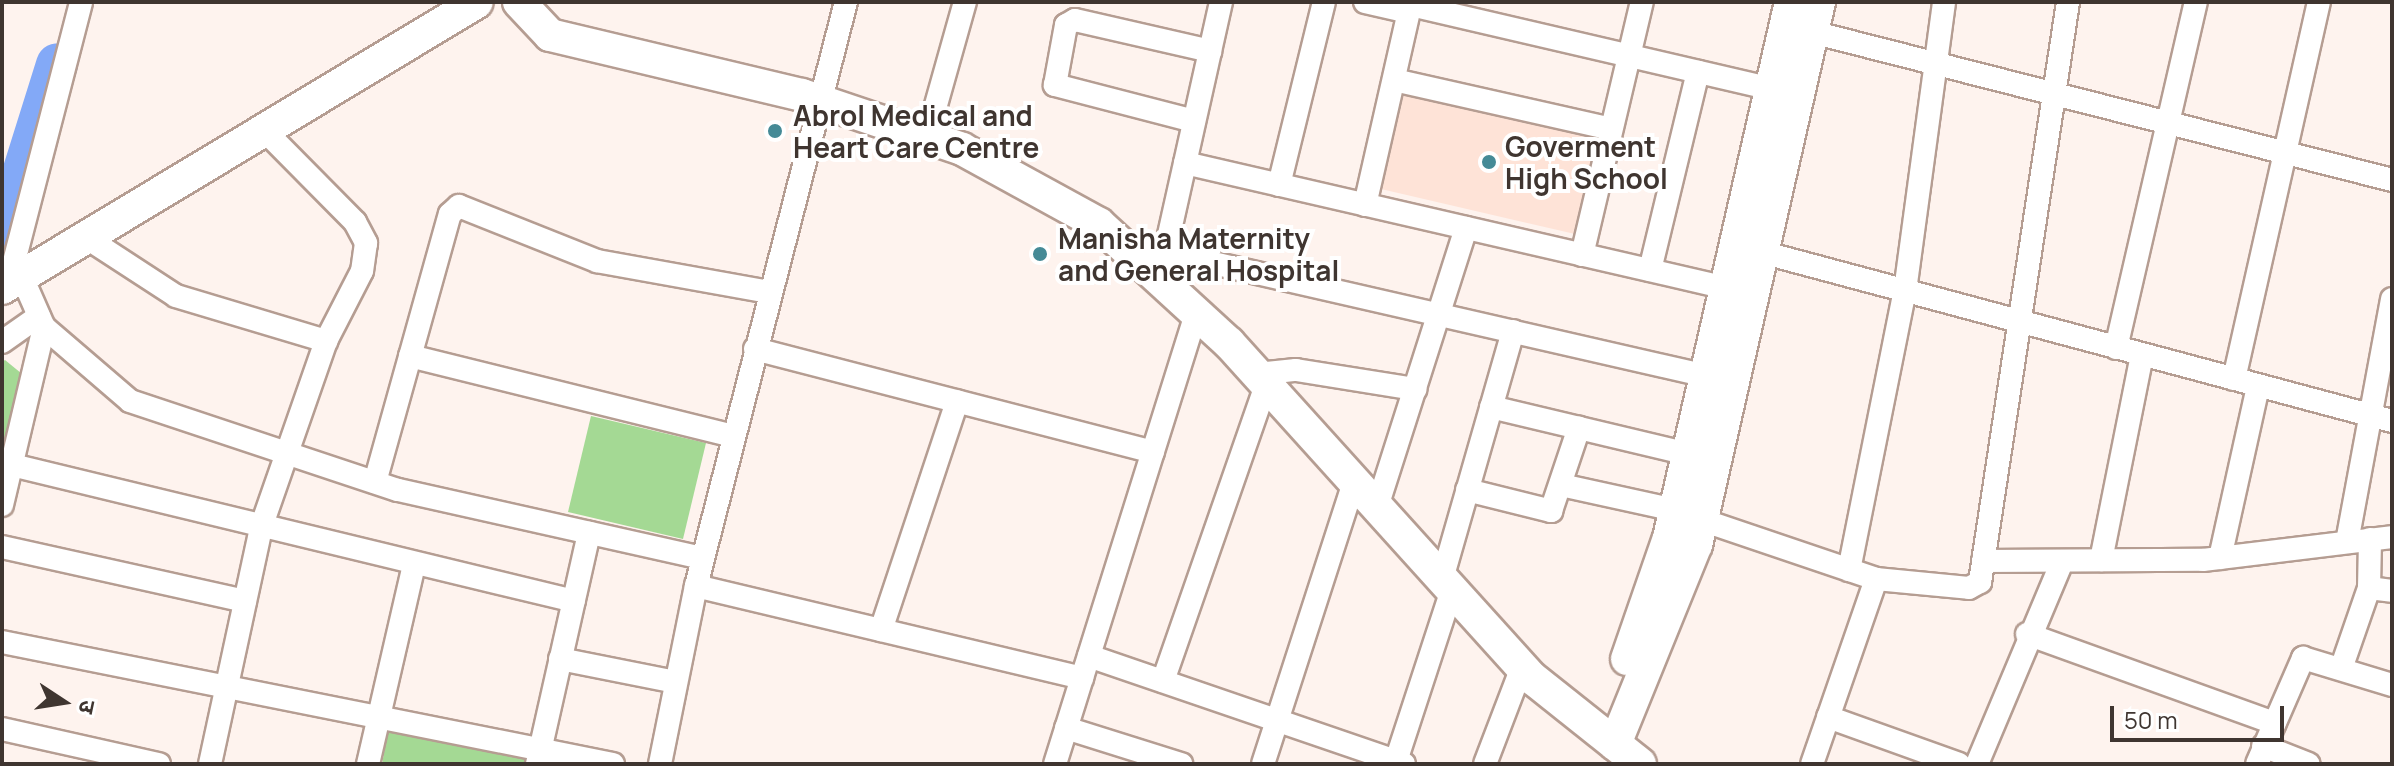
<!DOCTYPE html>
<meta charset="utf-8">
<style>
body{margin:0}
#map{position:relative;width:2394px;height:766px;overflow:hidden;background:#fef3ee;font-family:Manrope,"Noto Sans Devanagari",sans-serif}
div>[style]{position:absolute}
.built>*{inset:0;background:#fee3d7}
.green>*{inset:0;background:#a4d994}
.river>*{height:42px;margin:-21px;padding:0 21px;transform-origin:21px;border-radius:21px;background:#83a9f7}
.roads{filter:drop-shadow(2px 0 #b59d92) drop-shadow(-2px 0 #b59d92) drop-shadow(0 2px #b59d92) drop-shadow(0 -2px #b59d92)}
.street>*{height:22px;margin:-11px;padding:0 11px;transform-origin:11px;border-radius:11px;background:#fff}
.secondary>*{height:32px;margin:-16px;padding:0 16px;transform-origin:16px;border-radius:16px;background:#fff}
.dots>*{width:22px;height:22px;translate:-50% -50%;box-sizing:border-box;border:4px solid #fff;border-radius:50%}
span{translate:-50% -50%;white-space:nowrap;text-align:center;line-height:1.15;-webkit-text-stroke:8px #fff;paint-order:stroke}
.poi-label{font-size:28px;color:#3f3530;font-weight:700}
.left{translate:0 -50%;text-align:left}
.frame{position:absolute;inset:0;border:4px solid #3f3530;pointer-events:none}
.north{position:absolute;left:24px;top:662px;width:80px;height:80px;-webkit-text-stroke:6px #fff;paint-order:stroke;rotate:102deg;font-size:22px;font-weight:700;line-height:32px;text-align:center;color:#3f3530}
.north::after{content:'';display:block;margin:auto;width:28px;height:36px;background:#3f3530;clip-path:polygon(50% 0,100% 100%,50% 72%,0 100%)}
.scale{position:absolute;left:2110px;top:706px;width:174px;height:36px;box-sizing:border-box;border:4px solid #3f3530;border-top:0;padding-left:10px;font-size:24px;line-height:28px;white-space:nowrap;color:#3f3530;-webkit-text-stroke:6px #fff;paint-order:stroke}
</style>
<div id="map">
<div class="built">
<div style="clip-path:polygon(1403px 90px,1597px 135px,1575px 234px,1381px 189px)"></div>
</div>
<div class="green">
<div style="clip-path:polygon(5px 360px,27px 378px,2px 482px,2px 362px)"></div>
<div style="clip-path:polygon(591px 416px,706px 443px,683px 539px,568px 512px)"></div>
<div style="clip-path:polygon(388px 730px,526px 757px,525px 764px,382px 764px)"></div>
</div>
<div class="river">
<div style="left:2px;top:240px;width:184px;rotate:-72.6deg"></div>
</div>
<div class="roads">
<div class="street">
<div style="left:1365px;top:2px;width:45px;rotate:12.8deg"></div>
<div style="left:1411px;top:5px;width:372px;rotate:13.1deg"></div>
<div style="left:1812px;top:32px;width:599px;rotate:14.31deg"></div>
<div style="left:1394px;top:80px;width:222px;rotate:12.7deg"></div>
<div style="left:1194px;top:121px;width:144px;rotate:-165.5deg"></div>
<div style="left:1055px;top:85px;width:61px;rotate:-79.6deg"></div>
<div style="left:1066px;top:25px;width:10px;rotate:-29deg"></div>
<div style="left:1075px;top:20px;width:139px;rotate:12.9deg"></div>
<div style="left:265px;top:131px;width:128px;rotate:45.3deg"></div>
<div style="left:355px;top:222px;width:24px;rotate:62deg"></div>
<div style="left:366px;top:243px;width:28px;rotate:98deg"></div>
<div style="left:362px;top:271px;width:79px;rotate:117.2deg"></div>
<div style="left:927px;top:137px;width:140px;rotate:-74.3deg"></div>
<div style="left:1185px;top:163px;width:556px;rotate:12.99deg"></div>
<div style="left:1279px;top:185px;width:188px;rotate:-76.2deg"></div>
<div style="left:1365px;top:205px;width:208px;rotate:-77.2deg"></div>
<div style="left:87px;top:238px;width:106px;rotate:33.1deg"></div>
<div style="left:176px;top:296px;width:157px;rotate:16.7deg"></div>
<div style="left:326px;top:341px;width:198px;rotate:109.2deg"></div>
<div style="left:261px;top:528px;width:241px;rotate:102.2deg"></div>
<div style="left:1750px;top:249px;width:665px;rotate:15deg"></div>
<div style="left:1165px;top:252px;width:556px;rotate:12.89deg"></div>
<div style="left:1582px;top:255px;width:260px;rotate:-76.7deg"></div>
<div style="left:1162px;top:266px;width:271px;rotate:-77.4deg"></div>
<div style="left:1650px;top:270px;width:204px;rotate:-76.4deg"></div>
<div style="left:22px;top:277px;width:55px;rotate:66.3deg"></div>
<div style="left:44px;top:327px;width:113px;rotate:40.7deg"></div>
<div style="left:130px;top:401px;width:282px;rotate:18.4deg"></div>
<div style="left:398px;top:490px;width:312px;rotate:12.6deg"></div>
<div style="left:8px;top:285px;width:292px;rotate:-75.5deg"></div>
<div style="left:2px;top:342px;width:45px;rotate:-35.1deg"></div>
<div style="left:2116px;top:348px;width:355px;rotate:-77deg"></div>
<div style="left:755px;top:349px;width:411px;rotate:14.5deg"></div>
<div style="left:410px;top:356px;width:333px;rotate:13.9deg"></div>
<div style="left:1257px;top:374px;width:39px;rotate:-6deg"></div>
<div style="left:1296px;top:370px;width:121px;rotate:9.1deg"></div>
<div style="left:2234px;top:379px;width:386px;rotate:-77.3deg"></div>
<div style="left:1491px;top:407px;width:204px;rotate:13.4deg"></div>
<div style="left:12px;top:465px;width:578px;rotate:13.6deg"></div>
<div style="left:375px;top:482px;width:278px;rotate:-74.4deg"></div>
<div style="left:450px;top:214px;width:12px;rotate:-42deg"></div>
<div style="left:459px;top:206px;width:149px;rotate:21.7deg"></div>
<div style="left:597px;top:261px;width:176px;rotate:10.2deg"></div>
<div style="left:1561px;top:485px;width:118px;rotate:12.3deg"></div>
<div style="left:1467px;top:490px;width:87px;rotate:14deg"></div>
<div style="left:1551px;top:511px;width:88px;rotate:-71.4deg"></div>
<div style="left:2px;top:505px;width:183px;rotate:-76.7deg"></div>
<div style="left:1377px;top:507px;width:293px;rotate:-72.3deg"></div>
<div style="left:1702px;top:520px;width:184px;rotate:18.7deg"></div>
<div style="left:1876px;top:579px;width:93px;rotate:5.5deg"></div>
<div style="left:1969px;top:588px;width:13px;rotate:-29deg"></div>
<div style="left:1980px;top:582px;width:587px;rotate:-81.37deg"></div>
<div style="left:2347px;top:542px;width:247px;rotate:-79.5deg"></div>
<div style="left:2px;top:547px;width:249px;rotate:12.5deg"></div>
<div style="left:2220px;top:558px;width:176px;rotate:-77.5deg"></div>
<div style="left:2101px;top:560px;width:209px;rotate:-78.7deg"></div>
<div style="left:1983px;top:561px;width:220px;rotate:-0.3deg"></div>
<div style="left:2203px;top:560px;width:190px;rotate:-6.9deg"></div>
<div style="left:1849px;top:570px;width:285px;rotate:-78.7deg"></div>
<div style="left:1905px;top:291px;width:292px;rotate:-82.3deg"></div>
<div style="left:1442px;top:579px;width:258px;rotate:-74deg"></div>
<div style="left:696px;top:586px;width:397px;rotate:13.4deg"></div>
<div style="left:2369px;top:588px;width:23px;rotate:7deg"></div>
<div style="left:881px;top:630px;width:241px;rotate:-71.6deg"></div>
<div style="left:2027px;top:634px;width:263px;rotate:19.8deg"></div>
<div style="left:2px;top:642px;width:623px;rotate:11.29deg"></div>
<div style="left:1089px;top:656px;width:333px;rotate:18.9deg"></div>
<div style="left:560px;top:659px;width:118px;rotate:11.2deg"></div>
<div style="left:2342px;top:666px;width:83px;rotate:-70.9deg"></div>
<div style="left:2369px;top:588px;width:49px;rotate:-88.8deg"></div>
<div style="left:1163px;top:681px;width:313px;rotate:-70.8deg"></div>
<div style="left:1828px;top:717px;width:139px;rotate:19.7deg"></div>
<div style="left:1066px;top:728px;width:121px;rotate:17.4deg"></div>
<div style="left:2px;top:729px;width:161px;rotate:12.6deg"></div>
<div style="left:2263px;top:746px;width:49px;rotate:21.4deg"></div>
<div style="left:368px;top:764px;width:204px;rotate:-77deg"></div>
<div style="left:537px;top:764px;width:237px;rotate:-77.3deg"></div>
<div style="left:660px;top:764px;width:182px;rotate:-78.6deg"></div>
<div style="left:696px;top:586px;width:603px;rotate:-75.6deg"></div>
<div style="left:1055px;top:764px;width:472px;rotate:-72.6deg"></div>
<div style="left:1263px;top:764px;width:296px;rotate:-72.1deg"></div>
<div style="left:1395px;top:764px;width:183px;rotate:-71.9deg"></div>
<div style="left:1485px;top:764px;width:104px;rotate:-69.1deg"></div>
<div style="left:1812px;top:764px;width:196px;rotate:-70.9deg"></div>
<div style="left:1977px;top:764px;width:217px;rotate:-67.2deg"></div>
<div style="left:2257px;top:764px;width:116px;rotate:-66.5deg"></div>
<div style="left:2303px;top:658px;width:93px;rotate:16.9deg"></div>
</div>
<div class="secondary">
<div style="left:519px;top:2px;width:45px;rotate:46.8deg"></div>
<div style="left:550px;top:35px;width:259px;rotate:13.4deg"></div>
<div style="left:802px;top:95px;width:169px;rotate:18.6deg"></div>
<div style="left:962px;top:149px;width:156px;rotate:28.7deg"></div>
<div style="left:1099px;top:224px;width:176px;rotate:42.5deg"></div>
<div style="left:1229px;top:343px;width:452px;rotate:47.9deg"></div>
<div style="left:1532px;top:678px;width:138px;rotate:38.5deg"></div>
<div style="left:2px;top:288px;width:554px;rotate:-31.05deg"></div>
<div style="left:1627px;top:659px;width:128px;rotate:-70.9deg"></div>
<div style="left:1669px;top:538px;width:550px;rotate:-77.18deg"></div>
<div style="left:1615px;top:744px;width:215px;rotate:-67.9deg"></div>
<div style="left:1696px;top:545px;width:557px;rotate:-77.24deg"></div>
</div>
</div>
<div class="dots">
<div style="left:775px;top:131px;background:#458a96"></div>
<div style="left:1489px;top:162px;background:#458a96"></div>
<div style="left:1040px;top:254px;background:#458a96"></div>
</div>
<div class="poi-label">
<span class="left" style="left:793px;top:131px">Abrol Medical and<br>Heart Care Centre</span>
<span class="left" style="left:1505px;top:162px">Goverment<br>High School</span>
<span class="left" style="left:1058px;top:254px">Manisha Maternity<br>and General Hospital</span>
</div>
<div class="frame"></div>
<div class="north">उ</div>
<div class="scale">50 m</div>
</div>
